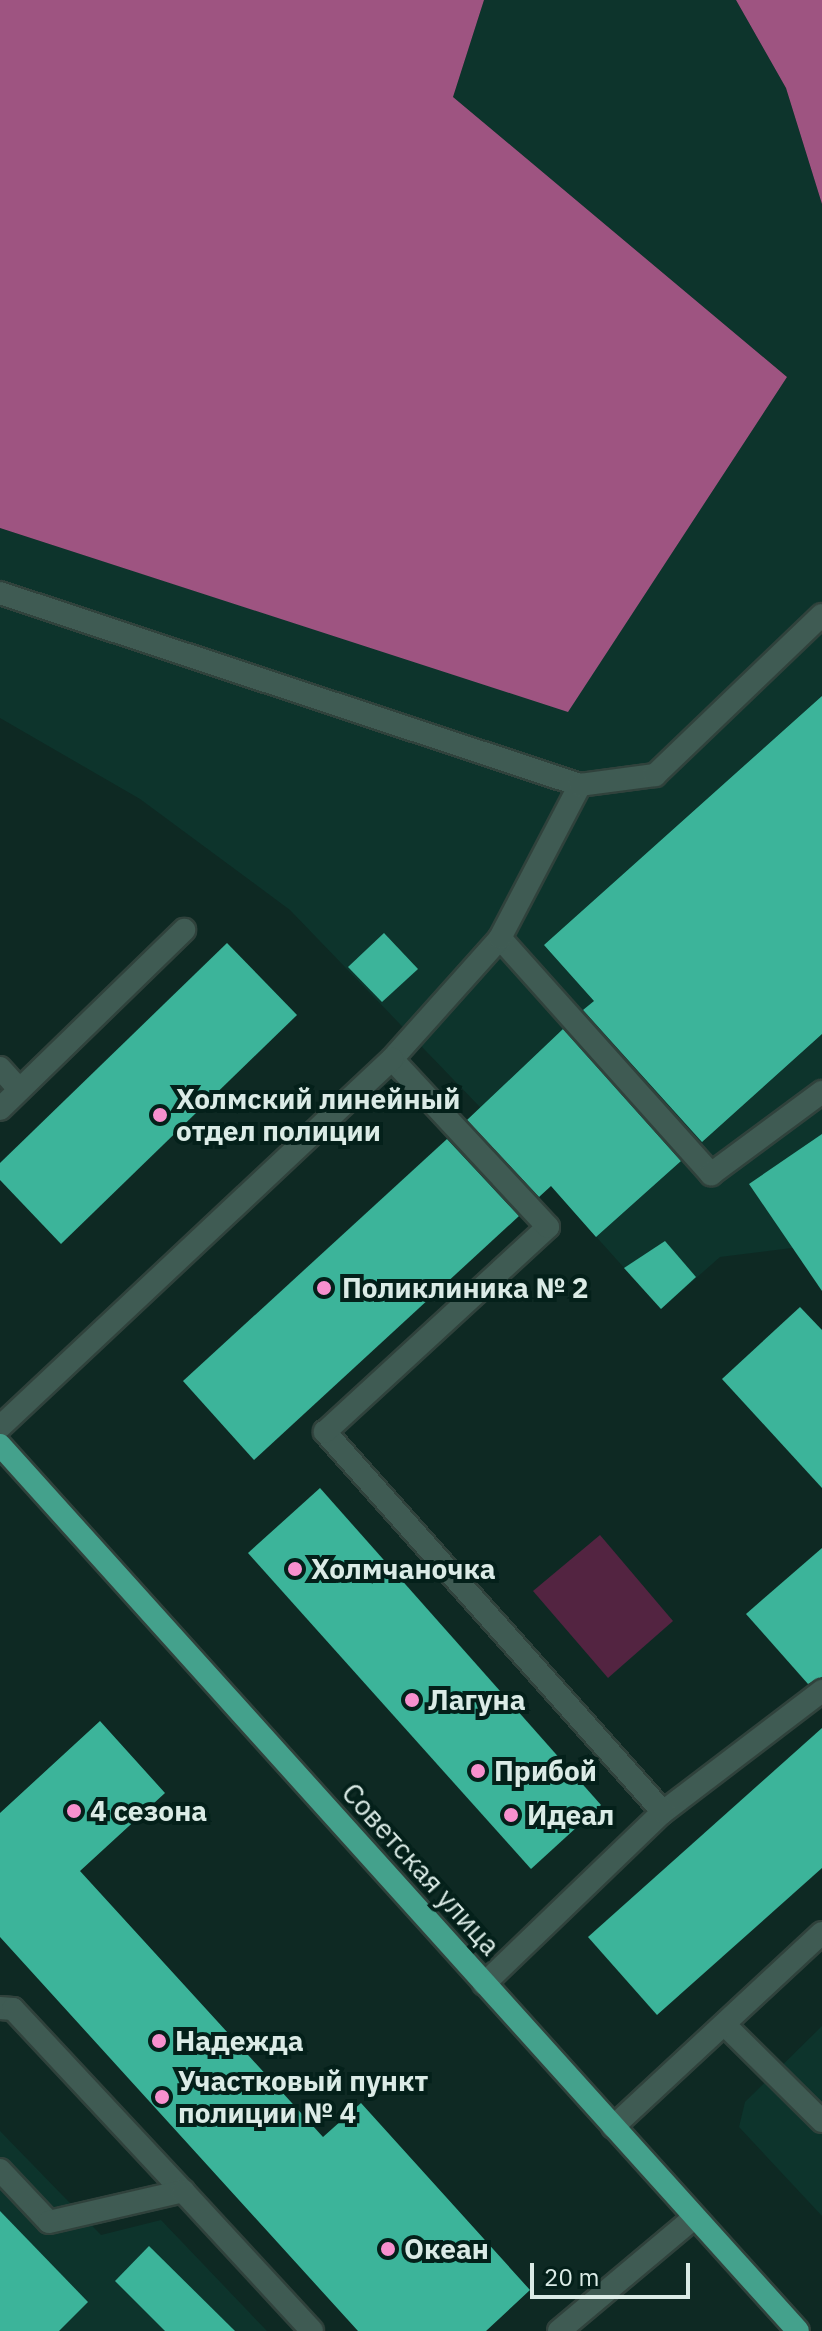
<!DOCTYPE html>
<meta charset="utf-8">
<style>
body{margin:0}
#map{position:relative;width:822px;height:2331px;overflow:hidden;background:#0e2923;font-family:"IBM Plex Sans",sans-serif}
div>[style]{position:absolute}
.built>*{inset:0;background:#0d342c}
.green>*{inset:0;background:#532441}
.water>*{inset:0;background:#9e5481}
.building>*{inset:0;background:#3cb49a}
.roads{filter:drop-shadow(2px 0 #30423c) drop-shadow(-2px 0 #30423c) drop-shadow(0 2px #30423c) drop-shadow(0 -2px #30423c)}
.service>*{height:22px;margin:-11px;padding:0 11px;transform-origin:11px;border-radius:11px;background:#3f5b53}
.minor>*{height:22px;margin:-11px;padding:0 11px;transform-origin:11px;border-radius:11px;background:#3f5b53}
.primary>*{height:22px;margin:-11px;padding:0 11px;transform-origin:11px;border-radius:11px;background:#44a18c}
.dots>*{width:22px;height:22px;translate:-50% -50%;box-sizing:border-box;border:4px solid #04201a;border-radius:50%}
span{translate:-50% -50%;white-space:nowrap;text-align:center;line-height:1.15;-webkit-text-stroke:8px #04201a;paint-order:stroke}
.poi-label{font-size:28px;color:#dbebe6;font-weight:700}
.left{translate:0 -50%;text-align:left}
.street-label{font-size:28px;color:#dbebe6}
.scale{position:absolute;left:530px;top:2263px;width:160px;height:36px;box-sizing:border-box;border:4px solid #dbebe6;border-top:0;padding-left:10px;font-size:24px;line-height:28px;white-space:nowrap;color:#dbebe6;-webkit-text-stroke:6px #04201a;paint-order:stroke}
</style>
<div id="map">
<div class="built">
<div style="clip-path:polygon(484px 0,736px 0,786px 88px,822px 204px,822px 1266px,792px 1248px,720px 1257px,661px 1309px,478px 1105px,290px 910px,140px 799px,0 718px,0 528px,568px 711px,787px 377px,453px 97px)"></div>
<div style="clip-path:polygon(822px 2026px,822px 2216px,739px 2127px,745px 2102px)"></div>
<div style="clip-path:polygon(0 2131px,101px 2235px,161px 2220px,267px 2331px,0 2331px)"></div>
</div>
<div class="green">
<div style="clip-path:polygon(600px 1535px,673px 1621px,608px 1678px,533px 1591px)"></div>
</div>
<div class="water">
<div style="clip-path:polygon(0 0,484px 0,453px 97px,787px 377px,568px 712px,0 528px)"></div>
<div style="clip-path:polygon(736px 0,822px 0,822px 204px,786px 88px)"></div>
</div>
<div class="building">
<div style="clip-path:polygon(822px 696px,822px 1034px,702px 1142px,583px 1010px,594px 1001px,544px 945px)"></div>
<div style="clip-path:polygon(384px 933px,418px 969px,382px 1002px,348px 967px)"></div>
<div style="clip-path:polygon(227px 943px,297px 1015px,61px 1244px,0 1180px,0 1163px)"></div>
<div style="clip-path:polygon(563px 1029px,681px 1161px,596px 1237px,551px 1186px,539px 1197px,467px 1120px)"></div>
<div style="clip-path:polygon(822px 1134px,822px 1291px,749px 1184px)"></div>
<div style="clip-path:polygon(447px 1139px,519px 1216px,254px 1460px,183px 1381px)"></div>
<div style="clip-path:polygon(665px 1241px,696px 1277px,661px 1309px,624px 1268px)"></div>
<div style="clip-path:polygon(800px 1307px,822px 1330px,822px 1488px,722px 1379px)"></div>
<div style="clip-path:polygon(320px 1488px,601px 1805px,531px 1869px,248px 1553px)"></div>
<div style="clip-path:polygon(822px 1548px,822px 1677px,808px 1684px,746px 1614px)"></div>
<div style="clip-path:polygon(100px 1721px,165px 1793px,80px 1871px,323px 2137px,361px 2103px,530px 2290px,486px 2331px,358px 2331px,0 1937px,0 1813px)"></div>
<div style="clip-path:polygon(822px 1728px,822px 1868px,657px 2015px,588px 1937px)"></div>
<div style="clip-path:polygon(0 2211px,88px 2302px,59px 2331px,0 2331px)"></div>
<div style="clip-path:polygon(149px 2246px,235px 2331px,165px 2331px,115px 2281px)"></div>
</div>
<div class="roads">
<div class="service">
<div style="left:500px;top:938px;width:317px;rotate:48.2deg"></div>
<div style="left:711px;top:1174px;width:138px;rotate:-36.5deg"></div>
<div style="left:0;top:1068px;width:25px;rotate:48deg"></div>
<div style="left:0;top:1109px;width:257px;rotate:-44.2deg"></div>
<div style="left:663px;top:1812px;width:200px;rotate:-37.3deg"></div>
<div style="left:484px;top:1984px;width:248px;rotate:-43.9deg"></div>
<div style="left:663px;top:1812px;width:509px;rotate:-131.65deg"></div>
<div style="left:325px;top:1432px;width:303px;rotate:-42.6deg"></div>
<div style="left:548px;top:1227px;width:229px;rotate:-132.9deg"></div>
<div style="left:392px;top:1059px;width:162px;rotate:-48.2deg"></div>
<div style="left:500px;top:938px;width:173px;rotate:-62.4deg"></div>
<div style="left:0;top:2008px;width:13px;rotate:4deg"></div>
<div style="left:13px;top:2009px;width:249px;rotate:47deg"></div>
<div style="left:726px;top:2026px;width:135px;rotate:44.7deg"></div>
<div style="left:613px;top:2127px;width:285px;rotate:-42.9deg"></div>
</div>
<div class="minor">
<div style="left:0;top:593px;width:611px;rotate:18.32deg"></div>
<div style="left:580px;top:785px;width:76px;rotate:-7.6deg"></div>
<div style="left:655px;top:775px;width:231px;rotate:-43.8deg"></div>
<div style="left:0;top:1427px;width:538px;rotate:-43.19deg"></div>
<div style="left:0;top:2170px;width:71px;rotate:46.7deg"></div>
<div style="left:49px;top:2222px;width:138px;rotate:-13deg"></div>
<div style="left:183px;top:2191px;width:190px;rotate:47.3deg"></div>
<div style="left:559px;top:2331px;width:177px;rotate:-40deg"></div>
</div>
<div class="primary">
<div style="left:0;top:1445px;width:1192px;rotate:47.99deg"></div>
</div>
</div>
<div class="dots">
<div style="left:160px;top:1115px;background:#f790ce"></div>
<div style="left:324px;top:1288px;background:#f790ce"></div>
<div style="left:295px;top:1569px;background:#f790ce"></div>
<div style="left:412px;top:1700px;background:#f790ce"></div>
<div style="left:478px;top:1771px;background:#f790ce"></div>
<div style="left:74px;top:1811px;background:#f790ce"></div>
<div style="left:511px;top:1815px;background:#f790ce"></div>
<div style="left:159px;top:2041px;background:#f790ce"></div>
<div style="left:162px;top:2097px;background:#f790ce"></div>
<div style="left:388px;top:2249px;background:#f790ce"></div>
</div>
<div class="poi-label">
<span class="left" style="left:176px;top:1115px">Холмский линейный<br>отдел полиции</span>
<span class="left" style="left:342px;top:1288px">Поликлиника № 2</span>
<span class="left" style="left:311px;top:1569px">Холмчаночка</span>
<span class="left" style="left:428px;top:1700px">Лагуна</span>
<span class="left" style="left:494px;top:1771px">Прибой</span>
<span class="left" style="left:90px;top:1811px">4 сезона</span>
<span class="left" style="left:527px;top:1815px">Идеал</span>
<span class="left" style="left:175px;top:2041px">Надежда</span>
<span class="left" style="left:178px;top:2097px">Участковый пункт<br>полиции № 4</span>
<span class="left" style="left:404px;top:2249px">Океан</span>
</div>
<div class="street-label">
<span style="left:421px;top:1869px;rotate:48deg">Советская улица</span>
</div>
<div class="scale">20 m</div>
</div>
